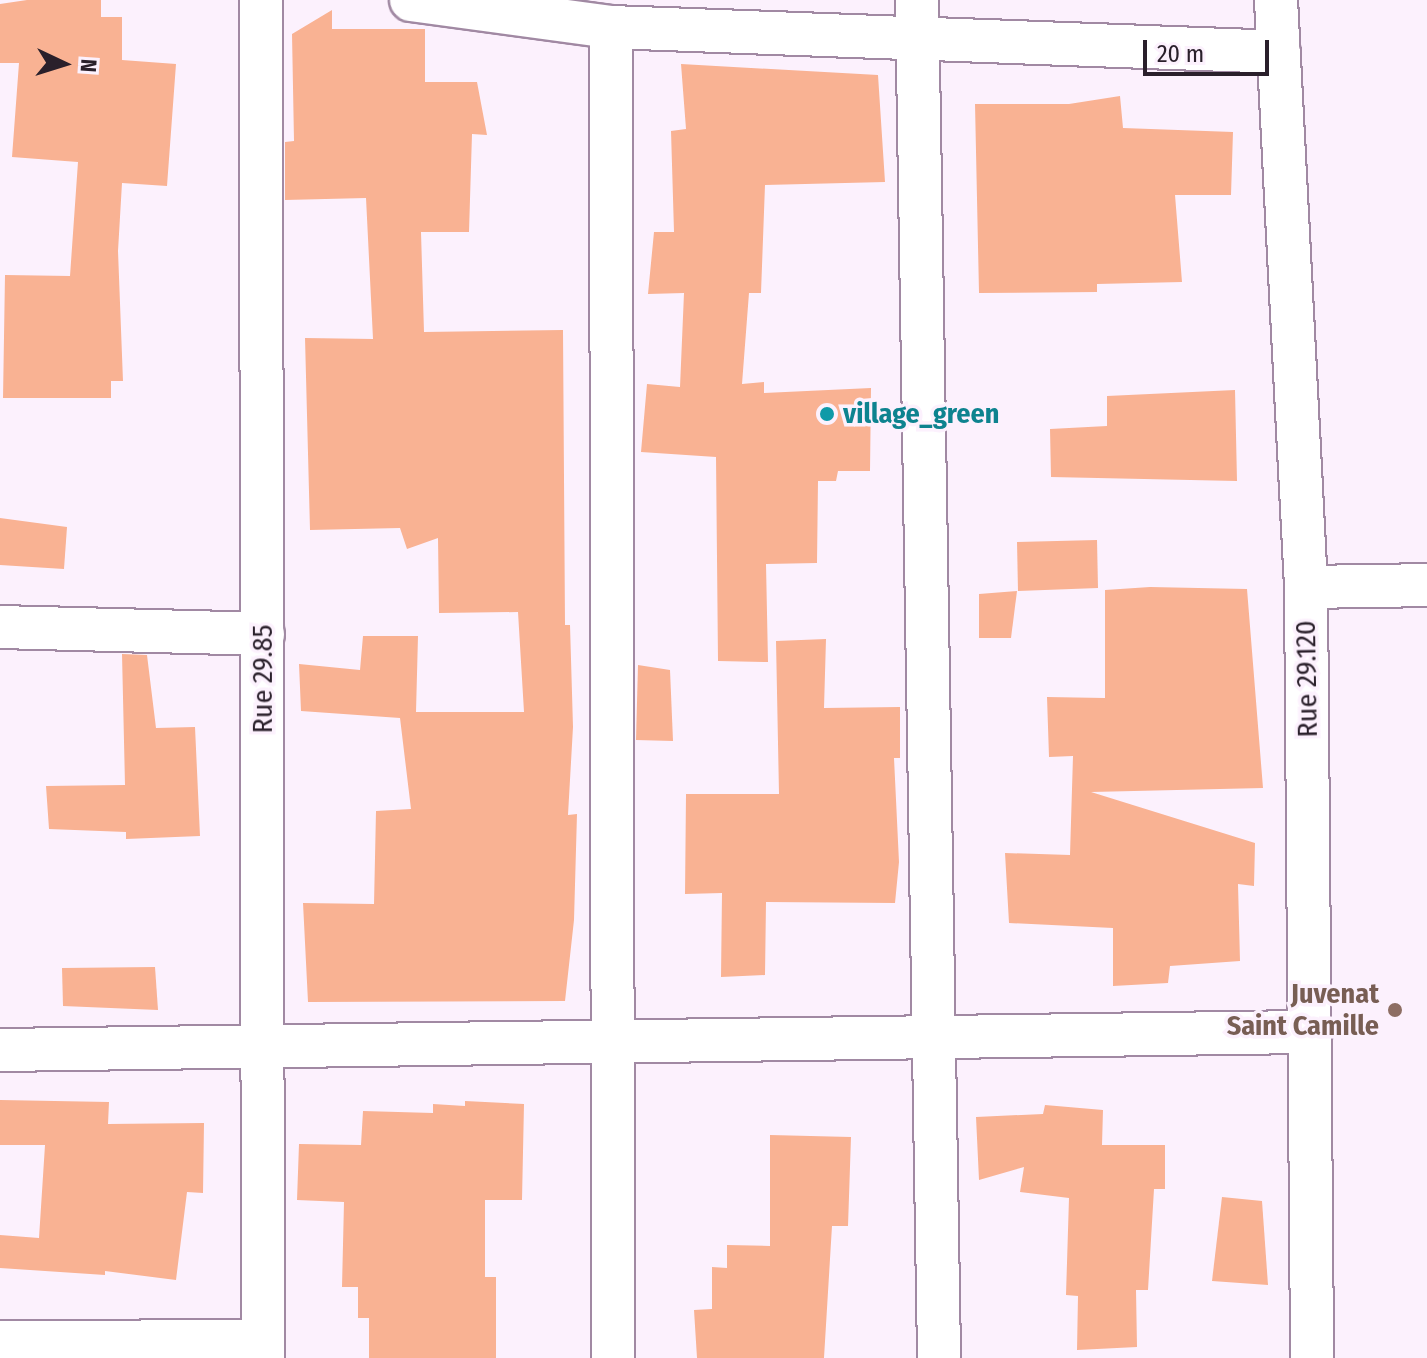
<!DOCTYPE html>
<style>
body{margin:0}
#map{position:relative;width:1427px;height:1358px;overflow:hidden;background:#fcf1fd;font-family:"Fira Sans Condensed",sans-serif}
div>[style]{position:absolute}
.building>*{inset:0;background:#f9b293}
.roads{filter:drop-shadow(2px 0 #a189a3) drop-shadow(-2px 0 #a189a3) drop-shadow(0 2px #a189a3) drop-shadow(0 -2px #a189a3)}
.minor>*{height:42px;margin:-21px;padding:0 21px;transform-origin:21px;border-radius:21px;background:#fff}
.dots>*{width:22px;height:22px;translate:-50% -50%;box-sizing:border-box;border:4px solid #fcf1fd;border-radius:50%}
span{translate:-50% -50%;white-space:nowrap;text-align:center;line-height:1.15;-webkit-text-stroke:7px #fcf1fd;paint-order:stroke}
.culture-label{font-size:28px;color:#0d838f;font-weight:700}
.left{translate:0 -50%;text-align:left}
.street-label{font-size:28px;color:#2a202b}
.education-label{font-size:28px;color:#785e54;font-weight:700}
.right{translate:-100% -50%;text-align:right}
.north{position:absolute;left:24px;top:24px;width:80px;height:80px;-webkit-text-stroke:6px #fcf1fd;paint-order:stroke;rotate:94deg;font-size:22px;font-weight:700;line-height:32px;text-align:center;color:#2a202b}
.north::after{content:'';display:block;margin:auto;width:28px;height:36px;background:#2a202b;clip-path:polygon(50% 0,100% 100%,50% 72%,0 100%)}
.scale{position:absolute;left:1143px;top:40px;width:126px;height:36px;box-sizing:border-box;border:4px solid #2a202b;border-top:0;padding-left:10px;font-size:24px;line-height:28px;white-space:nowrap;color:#2a202b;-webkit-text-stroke:6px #fcf1fd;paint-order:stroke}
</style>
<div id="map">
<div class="building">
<div style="clip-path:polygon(27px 0,101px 0,101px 17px,122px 17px,122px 60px,176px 64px,167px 186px,122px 183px,118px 251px,123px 381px,111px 381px,111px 398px,3px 398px,5px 275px,70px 276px,78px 162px,12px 157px,19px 63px,0 63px,0 4px)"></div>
<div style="clip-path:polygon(332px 10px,332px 29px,425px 29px,425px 82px,477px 82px,487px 135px,472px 134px,469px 232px,421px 232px,424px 332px,563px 330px,565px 625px,570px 625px,573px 727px,568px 815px,577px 814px,574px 920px,565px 1001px,308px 1002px,303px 903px,374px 904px,376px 811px,411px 809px,400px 718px,301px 711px,299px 664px,360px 670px,363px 636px,418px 636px,416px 712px,524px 712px,518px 612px,439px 613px,438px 538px,407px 549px,400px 528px,310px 530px,305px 338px,373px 339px,366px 198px,285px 200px,285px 142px,294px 141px,292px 34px)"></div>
<div style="clip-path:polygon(681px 64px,878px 75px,885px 182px,765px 185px,761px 293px,749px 293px,742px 384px,764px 382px,764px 393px,871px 388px,870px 471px,838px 471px,836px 481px,818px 481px,817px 563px,766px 564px,768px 662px,718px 661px,716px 457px,641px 452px,647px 384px,680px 387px,684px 293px,648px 294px,654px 232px,674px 232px,671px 131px,686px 129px)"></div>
<div style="clip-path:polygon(1120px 96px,1123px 128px,1233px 132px,1231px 195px,1175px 195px,1182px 282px,1097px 284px,1097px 292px,979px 293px,975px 104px,1069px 104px)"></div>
<div style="clip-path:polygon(1235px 390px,1237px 481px,1051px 477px,1050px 429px,1107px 426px,1107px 396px)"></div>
<div style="clip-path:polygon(0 518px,67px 527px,64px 569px,0 565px)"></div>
<div style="clip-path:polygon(1097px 540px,1098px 588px,1018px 591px,1017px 542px)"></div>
<div style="clip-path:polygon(1150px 587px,1247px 589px,1263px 788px,1091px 792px,1255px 843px,1254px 886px,1238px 884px,1240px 961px,1170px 966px,1168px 983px,1113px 986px,1113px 928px,1009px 923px,1005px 853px,1070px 855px,1073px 756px,1049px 757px,1047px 697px,1105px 698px,1105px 590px)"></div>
<div style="clip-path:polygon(1017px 591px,1011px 638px,979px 638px,979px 594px)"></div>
<div style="clip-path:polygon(826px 639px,824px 708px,900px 707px,900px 758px,894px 758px,899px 862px,895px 903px,766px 902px,765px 975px,721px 977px,722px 893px,685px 894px,686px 794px,779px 794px,776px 641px)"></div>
<div style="clip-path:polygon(122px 654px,147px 655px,156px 728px,195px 727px,200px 836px,126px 839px,126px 832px,49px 829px,46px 786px,125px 785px)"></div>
<div style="clip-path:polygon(638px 665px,670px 670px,673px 741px,636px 740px)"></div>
<div style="clip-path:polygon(155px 967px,158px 1010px,63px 1006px,62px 968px)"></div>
<div style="clip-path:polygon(0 1100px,109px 1102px,108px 1124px,204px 1123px,203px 1193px,187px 1192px,176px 1280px,105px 1271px,105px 1275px,0 1268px,0 1235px,39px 1238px,45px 1145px,0 1145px)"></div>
<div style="clip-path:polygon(465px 1101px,524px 1104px,522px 1200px,485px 1200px,485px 1277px,496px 1277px,496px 1358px,369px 1358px,369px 1318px,358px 1318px,358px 1287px,342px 1287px,344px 1202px,297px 1200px,299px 1144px,361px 1145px,363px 1111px,433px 1113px,433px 1104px,465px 1106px)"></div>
<div style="clip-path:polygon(1045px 1105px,1103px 1110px,1102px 1145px,1165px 1145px,1165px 1189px,1154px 1189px,1148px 1290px,1136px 1290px,1137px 1347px,1077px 1350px,1078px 1296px,1066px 1295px,1069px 1198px,1020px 1192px,1024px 1167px,979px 1180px,976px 1117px,1043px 1114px)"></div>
<div style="clip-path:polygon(770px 1135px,851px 1137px,848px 1226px,832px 1226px,824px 1358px,697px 1358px,694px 1310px,712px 1309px,712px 1267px,727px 1268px,727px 1245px,770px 1246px)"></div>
<div style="clip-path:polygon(1222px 1197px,1262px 1201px,1268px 1285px,1212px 1281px)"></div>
</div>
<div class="roads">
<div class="minor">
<div style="left:261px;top:0;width:1358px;rotate:89.92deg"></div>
<div style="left:411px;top:0;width:202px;rotate:7.7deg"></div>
<div style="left:611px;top:27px;width:668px;rotate:2.14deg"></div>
<div style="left:917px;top:0;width:1358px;rotate:89.07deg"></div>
<div style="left:1276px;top:0;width:588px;rotate:87.07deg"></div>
<div style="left:1306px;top:587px;width:771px;rotate:89.55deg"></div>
<div style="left:611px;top:27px;width:1331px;rotate:89.91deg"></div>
<div style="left:1306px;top:587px;width:121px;rotate:-0.9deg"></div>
<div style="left:0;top:627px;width:263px;rotate:1.5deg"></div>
<div style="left:0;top:1050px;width:1311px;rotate:-0.79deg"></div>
<div style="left:0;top:1342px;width:263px;rotate:-0.2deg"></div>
</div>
</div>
<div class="dots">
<div style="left:827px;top:414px;background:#0f9aa8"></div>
<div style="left:1395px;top:1010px;background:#8d6e63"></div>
</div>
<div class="culture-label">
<span class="left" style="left:843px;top:414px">village_green</span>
</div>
<div class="street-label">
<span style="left:263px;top:679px;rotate:-90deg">Rue 29.85</span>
<span style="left:1307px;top:679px;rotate:-91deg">Rue 29.120</span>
</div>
<div class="education-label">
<span class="right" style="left:1379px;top:1010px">Juvenat<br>Saint Camille</span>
</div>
<div class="north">N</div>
<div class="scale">20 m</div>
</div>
